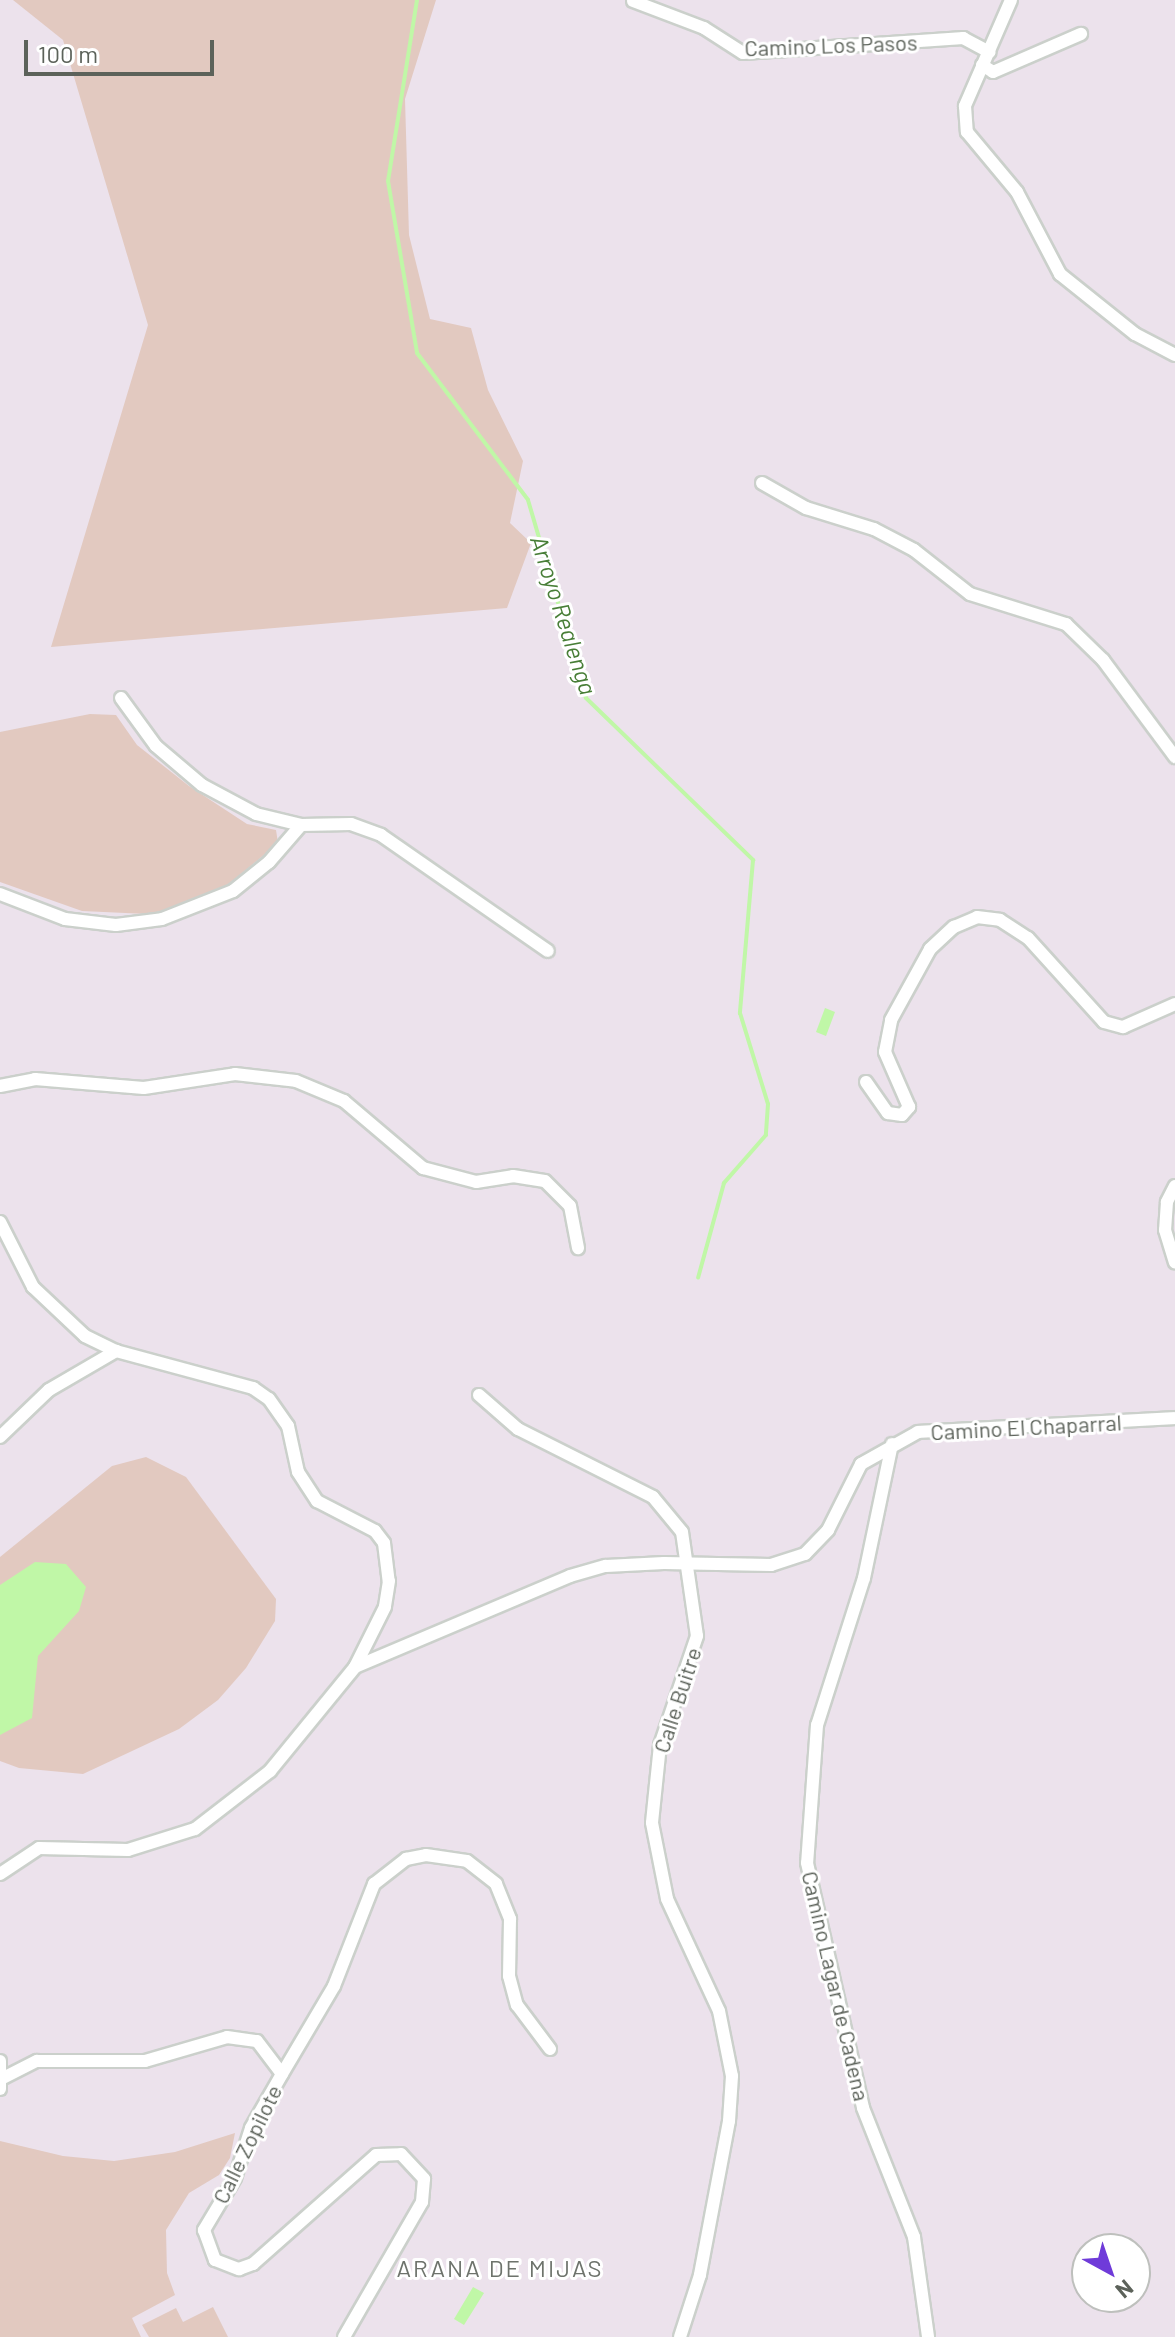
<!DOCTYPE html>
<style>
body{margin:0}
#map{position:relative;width:1175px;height:2337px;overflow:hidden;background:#ece2ec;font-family:Barlow,sans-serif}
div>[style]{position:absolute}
.green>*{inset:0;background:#e2c9c0}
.water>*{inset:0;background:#c0f7a7}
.stream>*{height:4px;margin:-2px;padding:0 2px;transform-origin:2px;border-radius:2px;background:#c0f7a7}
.roads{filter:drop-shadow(2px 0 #cbd0cb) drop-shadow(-2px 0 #cbd0cb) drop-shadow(0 2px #cbd0cb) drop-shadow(0 -2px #cbd0cb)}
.minor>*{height:12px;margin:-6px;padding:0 6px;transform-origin:6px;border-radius:6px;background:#fff}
span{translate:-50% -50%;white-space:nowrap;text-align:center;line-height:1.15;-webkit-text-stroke:6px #fff;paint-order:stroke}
.street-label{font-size:22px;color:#5c625a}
.water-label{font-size:24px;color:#487e37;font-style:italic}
.neighbourhood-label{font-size:24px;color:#6e736c;letter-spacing:2px}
.north{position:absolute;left:1071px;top:2233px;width:80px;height:80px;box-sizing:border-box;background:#fff;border:2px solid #bec0bd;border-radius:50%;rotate:140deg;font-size:22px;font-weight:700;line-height:32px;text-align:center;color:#5c625a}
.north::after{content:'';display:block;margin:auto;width:28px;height:36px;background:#6f3bd9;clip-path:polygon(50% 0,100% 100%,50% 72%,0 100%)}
.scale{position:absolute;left:24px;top:40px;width:190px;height:36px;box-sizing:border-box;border:4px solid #5c625a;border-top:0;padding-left:10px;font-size:24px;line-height:28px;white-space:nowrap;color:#5c625a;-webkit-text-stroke:6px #fff;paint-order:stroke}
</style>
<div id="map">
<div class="green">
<div style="clip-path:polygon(13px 0,436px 0,405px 99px,409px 235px,430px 319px,471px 328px,488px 390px,523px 461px,510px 523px,531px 543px,507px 608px,51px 647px,148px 325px,63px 40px)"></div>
<div style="clip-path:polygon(90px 714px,116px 715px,137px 745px,189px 786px,247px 824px,276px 830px,278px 843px,228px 885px,185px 906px,147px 914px,82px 911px,0 882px,0 732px)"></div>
<div style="clip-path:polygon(146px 1457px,186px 1477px,276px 1599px,275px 1621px,246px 1668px,218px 1700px,179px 1729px,83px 1774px,19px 1768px,0 1761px,0 1557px,112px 1466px)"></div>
<div style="clip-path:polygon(235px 2133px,230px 2158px,219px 2175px,189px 2193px,166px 2230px,167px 2273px,175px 2295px,132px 2318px,141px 2337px,0 2337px,0 2141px,63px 2156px,114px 2161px,175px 2152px)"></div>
<div style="clip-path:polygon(213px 2307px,228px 2337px,149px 2337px,142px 2325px,176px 2308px,183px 2322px)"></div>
</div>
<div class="water">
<div style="clip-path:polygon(825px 1008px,835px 1012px,826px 1036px,816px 1032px)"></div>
<div style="clip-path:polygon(35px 1562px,66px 1564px,86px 1587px,79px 1611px,38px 1656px,32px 1718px,0 1735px,0 1585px)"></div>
<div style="clip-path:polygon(473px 2287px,484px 2293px,464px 2325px,454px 2319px)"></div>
</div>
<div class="stream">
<div style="left:417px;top:0;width:183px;rotate:99.1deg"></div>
<div style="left:388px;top:181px;width:174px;rotate:80.4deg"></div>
<div style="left:417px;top:353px;width:184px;rotate:52.9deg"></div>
<div style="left:528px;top:500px;width:206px;rotate:73.7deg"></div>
<div style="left:586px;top:698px;width:233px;rotate:44.1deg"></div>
<div style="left:753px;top:860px;width:154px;rotate:94.9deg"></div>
<div style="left:740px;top:1013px;width:95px;rotate:72.9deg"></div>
<div style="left:768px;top:1104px;width:31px;rotate:94deg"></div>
<div style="left:766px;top:1135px;width:64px;rotate:131.2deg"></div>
<div style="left:724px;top:1183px;width:98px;rotate:105.3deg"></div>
</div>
<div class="roads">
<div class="minor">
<div style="left:1011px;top:0;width:116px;rotate:113.5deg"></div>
<div style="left:965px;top:106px;width:26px;rotate:86deg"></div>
<div style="left:967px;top:132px;width:78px;rotate:50.2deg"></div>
<div style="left:1017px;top:192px;width:93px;rotate:62.3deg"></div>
<div style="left:1060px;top:274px;width:96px;rotate:38.7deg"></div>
<div style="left:1135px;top:334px;width:45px;rotate:27.7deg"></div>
<div style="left:633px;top:1px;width:76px;rotate:20.8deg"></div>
<div style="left:704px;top:28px;width:46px;rotate:32.7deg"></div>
<div style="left:743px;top:53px;width:221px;rotate:-3.9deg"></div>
<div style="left:963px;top:38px;width:30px;rotate:28deg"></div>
<div style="left:982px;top:65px;width:13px;rotate:32deg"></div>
<div style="left:993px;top:72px;width:96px;rotate:-23.4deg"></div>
<div style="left:762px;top:483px;width:51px;rotate:29.6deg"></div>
<div style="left:806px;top:508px;width:71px;rotate:17.2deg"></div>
<div style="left:874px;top:529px;width:45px;rotate:27.7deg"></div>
<div style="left:914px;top:550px;width:71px;rotate:38.2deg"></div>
<div style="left:970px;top:594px;width:101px;rotate:17.4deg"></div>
<div style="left:1066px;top:624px;width:52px;rotate:44.2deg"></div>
<div style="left:1103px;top:660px;width:121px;rotate:53.4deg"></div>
<div style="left:121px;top:698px;width:59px;rotate:53.9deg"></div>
<div style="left:156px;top:746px;width:60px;rotate:40.3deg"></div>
<div style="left:202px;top:785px;width:61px;rotate:28.2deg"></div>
<div style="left:256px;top:814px;width:46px;rotate:13.7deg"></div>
<div style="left:0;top:894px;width:70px;rotate:21deg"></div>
<div style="left:65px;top:919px;width:51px;rotate:6.7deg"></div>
<div style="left:116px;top:925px;width:46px;rotate:-7.4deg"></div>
<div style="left:162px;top:919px;width:76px;rotate:-21.5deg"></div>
<div style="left:233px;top:891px;width:46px;rotate:-38.9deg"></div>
<div style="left:269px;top:862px;width:49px;rotate:-49.1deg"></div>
<div style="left:301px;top:825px;width:50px;rotate:-1.1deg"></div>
<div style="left:351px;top:824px;width:32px;rotate:20deg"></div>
<div style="left:381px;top:835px;width:203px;rotate:34.8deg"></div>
<div style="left:866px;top:1082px;width:38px;rotate:55deg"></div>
<div style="left:888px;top:1113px;width:14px;rotate:8deg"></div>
<div style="left:902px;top:1115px;width:11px;rotate:-49deg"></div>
<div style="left:909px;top:1107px;width:60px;rotate:-113.6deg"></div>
<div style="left:885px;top:1052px;width:33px;rotate:-79deg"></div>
<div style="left:891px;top:1020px;width:81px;rotate:-61.2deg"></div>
<div style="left:930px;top:949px;width:33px;rotate:-43deg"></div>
<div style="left:954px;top:927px;width:25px;rotate:-23deg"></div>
<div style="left:977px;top:917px;width:23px;rotate:7deg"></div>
<div style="left:1000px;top:920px;width:33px;rotate:33deg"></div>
<div style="left:1028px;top:938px;width:113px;rotate:47.9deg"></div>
<div style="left:1104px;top:1022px;width:20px;rotate:15deg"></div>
<div style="left:1123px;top:1027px;width:57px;rotate:-23.9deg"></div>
<div style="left:0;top:1086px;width:36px;rotate:-11deg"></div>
<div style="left:35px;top:1079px;width:109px;rotate:4.7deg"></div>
<div style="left:144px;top:1088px;width:92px;rotate:-8.7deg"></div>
<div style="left:235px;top:1074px;width:61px;rotate:6.5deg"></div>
<div style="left:296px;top:1081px;width:52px;rotate:22.6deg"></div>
<div style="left:344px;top:1101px;width:104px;rotate:40.3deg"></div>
<div style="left:423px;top:1168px;width:55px;rotate:14.8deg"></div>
<div style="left:476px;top:1182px;width:37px;rotate:-9deg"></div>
<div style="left:513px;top:1176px;width:32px;rotate:9deg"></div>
<div style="left:545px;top:1181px;width:35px;rotate:45deg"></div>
<div style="left:570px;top:1206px;width:43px;rotate:79.2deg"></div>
<div style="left:1175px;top:1186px;width:18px;rotate:117deg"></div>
<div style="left:1167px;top:1202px;width:28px;rotate:94deg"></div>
<div style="left:1165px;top:1230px;width:34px;rotate:73deg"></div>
<div style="left:0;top:1222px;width:73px;rotate:63.1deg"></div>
<div style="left:33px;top:1287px;width:71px;rotate:43.3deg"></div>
<div style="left:85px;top:1336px;width:34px;rotate:26deg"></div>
<div style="left:116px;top:1351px;width:142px;rotate:15.1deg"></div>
<div style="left:253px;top:1388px;width:19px;rotate:35deg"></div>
<div style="left:269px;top:1399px;width:33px;rotate:55deg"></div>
<div style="left:288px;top:1426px;width:47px;rotate:77.7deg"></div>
<div style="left:298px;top:1472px;width:35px;rotate:57deg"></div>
<div style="left:317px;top:1501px;width:65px;rotate:27.3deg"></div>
<div style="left:375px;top:1531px;width:15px;rotate:53deg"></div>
<div style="left:384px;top:1543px;width:38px;rotate:83deg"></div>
<div style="left:389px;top:1581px;width:26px;rotate:99deg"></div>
<div style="left:385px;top:1607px;width:67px;rotate:116.6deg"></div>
<div style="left:479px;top:1395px;width:52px;rotate:41.1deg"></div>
<div style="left:518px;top:1429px;width:151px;rotate:26.7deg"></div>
<div style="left:653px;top:1497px;width:45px;rotate:50.4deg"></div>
<div style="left:682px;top:1532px;width:105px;rotate:81.8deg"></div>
<div style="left:697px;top:1636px;width:115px;rotate:108.7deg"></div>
<div style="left:660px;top:1745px;width:78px;rotate:95.9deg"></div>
<div style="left:652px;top:1823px;width:77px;rotate:78.8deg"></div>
<div style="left:667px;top:1899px;width:123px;rotate:65.1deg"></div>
<div style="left:719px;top:2011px;width:66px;rotate:78.7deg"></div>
<div style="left:732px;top:2076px;width:45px;rotate:93.8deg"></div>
<div style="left:729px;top:2121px;width:157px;rotate:100.7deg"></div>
<div style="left:700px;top:2275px;width:65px;rotate:107.9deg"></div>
<div style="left:0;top:1437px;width:68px;rotate:-43.8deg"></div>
<div style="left:49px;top:1390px;width:78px;rotate:-30.2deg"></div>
<div style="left:892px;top:1444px;width:137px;rotate:101.8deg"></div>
<div style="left:864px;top:1578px;width:154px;rotate:107.7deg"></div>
<div style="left:817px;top:1725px;width:138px;rotate:94.1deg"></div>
<div style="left:807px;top:1863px;width:251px;rotate:77.1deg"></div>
<div style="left:863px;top:2108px;width:139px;rotate:68.4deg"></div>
<div style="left:914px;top:2237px;width:101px;rotate:82deg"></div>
<div style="left:0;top:1874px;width:47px;rotate:-33.7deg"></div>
<div style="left:39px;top:1848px;width:89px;rotate:1.3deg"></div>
<div style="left:128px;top:1850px;width:70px;rotate:-17.4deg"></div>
<div style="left:195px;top:1829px;width:95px;rotate:-37.7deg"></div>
<div style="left:270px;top:1771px;width:134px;rotate:-50.7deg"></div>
<div style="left:355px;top:1667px;width:233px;rotate:-22.9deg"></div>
<div style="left:570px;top:1576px;width:37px;rotate:-16deg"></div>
<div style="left:606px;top:1566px;width:58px;rotate:-3deg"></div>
<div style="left:664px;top:1563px;width:107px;rotate:1.1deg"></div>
<div style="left:771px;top:1565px;width:36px;rotate:-18deg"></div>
<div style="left:805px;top:1554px;width:33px;rotate:-46deg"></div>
<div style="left:828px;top:1530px;width:74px;rotate:-63.4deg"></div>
<div style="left:861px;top:1464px;width:65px;rotate:-29.3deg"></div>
<div style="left:918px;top:1432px;width:257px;rotate:-3.1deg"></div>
<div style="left:0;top:2061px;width:28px;rotate:90deg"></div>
<div style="left:282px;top:2074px;width:102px;rotate:-59.4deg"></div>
<div style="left:334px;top:1986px;width:110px;rotate:-68.6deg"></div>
<div style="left:374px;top:1884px;width:41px;rotate:-38deg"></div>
<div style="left:406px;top:1859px;width:20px;rotate:-11deg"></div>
<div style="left:426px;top:1855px;width:41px;rotate:8.3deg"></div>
<div style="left:467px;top:1861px;width:37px;rotate:38deg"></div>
<div style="left:496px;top:1884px;width:38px;rotate:68deg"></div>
<div style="left:510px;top:1919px;width:57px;rotate:91deg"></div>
<div style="left:509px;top:1976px;width:30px;rotate:75deg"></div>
<div style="left:517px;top:2005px;width:55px;rotate:53.1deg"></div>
<div style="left:3px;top:2078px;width:38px;rotate:-27deg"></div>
<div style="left:37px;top:2061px;width:108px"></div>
<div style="left:145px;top:2061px;width:85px;rotate:-16.3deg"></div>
<div style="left:227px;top:2037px;width:30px;rotate:8deg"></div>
<div style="left:257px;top:2041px;width:41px;rotate:52.9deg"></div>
<div style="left:282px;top:2074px;width:62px;rotate:119.9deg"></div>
<div style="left:251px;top:2128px;width:52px;rotate:107.7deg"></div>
<div style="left:235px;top:2178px;width:61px;rotate:120.8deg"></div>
<div style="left:204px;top:2230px;width:32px;rotate:70deg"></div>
<div style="left:215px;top:2260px;width:26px;rotate:21deg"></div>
<div style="left:239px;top:2269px;width:15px;rotate:-20deg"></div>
<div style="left:253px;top:2264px;width:164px;rotate:-41.5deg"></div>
<div style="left:376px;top:2155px;width:25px;rotate:-2deg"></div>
<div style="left:401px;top:2154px;width:34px;rotate:47deg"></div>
<div style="left:424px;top:2179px;width:23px;rotate:95deg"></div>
<div style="left:422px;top:2202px;width:156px;rotate:120deg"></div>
</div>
</div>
<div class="street-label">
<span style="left:831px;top:45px;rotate:-2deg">Camino Los Pasos</span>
<span style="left:1026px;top:1427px;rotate:-3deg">Camino El Chaparral</span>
<span style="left:677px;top:1700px;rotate:-72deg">Calle Buitre</span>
<span style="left:836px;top:1986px;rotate:77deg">Camino Lagar de Cadena</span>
<span style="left:247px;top:2144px;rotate:-64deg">Calle Zopilote</span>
</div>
<div class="water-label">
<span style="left:564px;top:615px;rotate:72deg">Arroyo Realenga</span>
</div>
<div class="neighbourhood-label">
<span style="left:500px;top:2268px">ARANA DE MIJAS</span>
</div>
<div class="north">N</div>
<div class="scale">100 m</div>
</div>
